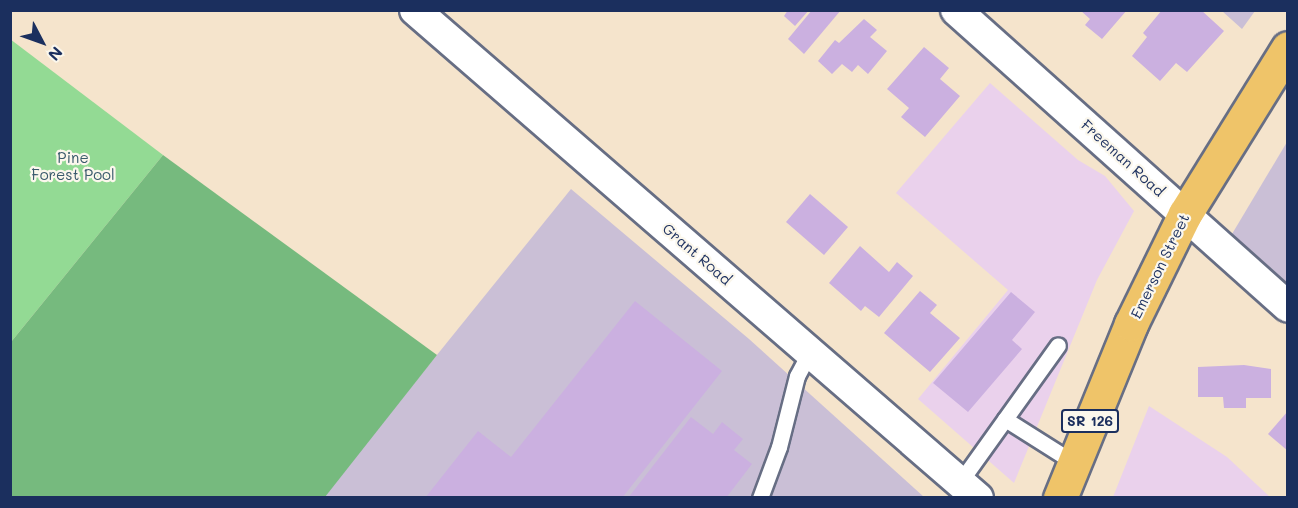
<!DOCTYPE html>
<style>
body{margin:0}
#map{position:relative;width:1298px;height:508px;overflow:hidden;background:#f5e4cc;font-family:Mali,sans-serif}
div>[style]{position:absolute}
.built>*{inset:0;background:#ead1ec}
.industrial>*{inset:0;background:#cabfd6}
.green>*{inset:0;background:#93da94}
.forest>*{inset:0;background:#76ba7e}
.building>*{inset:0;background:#cbb0e0}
.roads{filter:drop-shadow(2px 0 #676e84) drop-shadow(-2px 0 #676e84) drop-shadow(0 2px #676e84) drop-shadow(0 -2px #676e84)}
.service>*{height:15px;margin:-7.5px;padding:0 7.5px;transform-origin:7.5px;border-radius:7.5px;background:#fff}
.minor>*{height:30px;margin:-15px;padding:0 15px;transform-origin:15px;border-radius:15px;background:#fff}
.primary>*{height:33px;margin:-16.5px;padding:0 16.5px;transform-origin:16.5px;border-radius:16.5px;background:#efc469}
span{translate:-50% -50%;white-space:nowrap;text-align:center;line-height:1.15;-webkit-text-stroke:4.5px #fbf7ec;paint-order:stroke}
.shield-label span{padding:2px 4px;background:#fbf7ec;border:2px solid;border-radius:4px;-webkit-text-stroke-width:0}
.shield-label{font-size:14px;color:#1b2f5e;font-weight:700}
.park-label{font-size:15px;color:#395a6c}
.street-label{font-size:15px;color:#1b2f5e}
.frame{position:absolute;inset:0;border:12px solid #1b2f5e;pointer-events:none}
.north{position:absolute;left:12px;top:12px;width:60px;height:60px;-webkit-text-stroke:4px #fbf7ec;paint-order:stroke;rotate:131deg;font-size:16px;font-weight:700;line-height:24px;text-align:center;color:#1b2f5e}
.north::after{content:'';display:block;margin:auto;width:21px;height:27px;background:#1b2f5e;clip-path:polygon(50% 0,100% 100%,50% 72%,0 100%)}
</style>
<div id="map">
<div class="built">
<div style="clip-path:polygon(990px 83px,1078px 160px,1105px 176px,1134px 211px,1097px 280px,1014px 483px,918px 399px,1008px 290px,896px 193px)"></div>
<div style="clip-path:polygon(1149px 406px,1227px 457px,1270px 497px,1113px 497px)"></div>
</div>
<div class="industrial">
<div style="clip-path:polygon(1222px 11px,1255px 11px,1242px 29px)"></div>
<div style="clip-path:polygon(1287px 142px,1287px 292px,1250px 259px,1232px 234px)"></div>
<div style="clip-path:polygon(571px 189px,749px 339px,924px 497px,323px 496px)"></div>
</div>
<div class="green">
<div style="clip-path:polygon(10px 39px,163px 155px,11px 342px,10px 342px)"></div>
</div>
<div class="forest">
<div style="clip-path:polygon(163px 155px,437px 355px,325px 497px,11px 497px,11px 342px)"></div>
</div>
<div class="building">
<div style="clip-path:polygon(788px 10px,809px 10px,795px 26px,784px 16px)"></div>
<div style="clip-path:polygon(812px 10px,841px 10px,804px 54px,788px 39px)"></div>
<div style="clip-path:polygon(1080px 10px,1127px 10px,1102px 39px,1085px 25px,1090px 19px)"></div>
<div style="clip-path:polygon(1162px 10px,1201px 10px,1224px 31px,1187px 72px,1176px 63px,1160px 81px,1132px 56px,1147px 37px,1143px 33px)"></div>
<div style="clip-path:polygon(864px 19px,877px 30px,870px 37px,887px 51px,868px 74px,858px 65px,852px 72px,842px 64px,832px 74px,818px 61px,835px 40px,839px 43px)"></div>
<div style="clip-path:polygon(924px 47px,949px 68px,940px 79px,960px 96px,925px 137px,901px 117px,909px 108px,887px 89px)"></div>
<div style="clip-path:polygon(810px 194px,848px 227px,824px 255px,786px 222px)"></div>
<div style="clip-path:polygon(860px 246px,889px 272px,897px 262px,913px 276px,879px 317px,865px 306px,861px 311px,829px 283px)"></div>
<div style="clip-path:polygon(920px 291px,937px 305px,930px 313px,960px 338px,930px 372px,884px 333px)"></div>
<div style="clip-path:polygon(1011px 292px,1035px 312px,1012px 340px,1022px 349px,968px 412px,933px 383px)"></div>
<div style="clip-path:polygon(635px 301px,722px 371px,622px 498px,425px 498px,478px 431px,511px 457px)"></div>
<div style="clip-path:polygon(1244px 365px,1271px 369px,1271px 398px,1246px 398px,1246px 408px,1224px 408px,1223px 397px,1198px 397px,1198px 367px)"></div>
<div style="clip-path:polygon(1288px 411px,1288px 451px,1268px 434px)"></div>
<div style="clip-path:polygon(691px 417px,713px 434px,722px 422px,743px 439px,734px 450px,752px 464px,726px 498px,628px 498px)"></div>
</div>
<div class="roads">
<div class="service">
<div style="left:1005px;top:419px;width:80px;rotate:32.3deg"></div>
<div style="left:960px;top:482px;width:168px;rotate:-54.4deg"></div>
<div style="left:760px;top:498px;width:54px;rotate:-69.6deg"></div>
<div style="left:779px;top:447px;width:73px;rotate:-75.8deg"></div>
<div style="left:797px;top:376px;width:27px;rotate:-62deg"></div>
</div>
<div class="minor">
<div style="left:415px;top:10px;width:745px;rotate:40.92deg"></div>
<div style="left:956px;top:10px;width:445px;rotate:41.8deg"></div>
</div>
<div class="primary">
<div style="left:1060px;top:498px;width:188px;rotate:-67.8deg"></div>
<div style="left:1131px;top:324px;width:123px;rotate:-63.9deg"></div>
<div style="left:1185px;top:214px;width:195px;rotate:-58.2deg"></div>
</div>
</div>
<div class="shield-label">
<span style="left:1090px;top:421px">SR 126</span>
</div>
<div class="park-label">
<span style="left:73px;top:166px">Pine<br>Forest Pool</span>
</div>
<div class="street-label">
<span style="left:1123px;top:158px;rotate:42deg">Freeman Road</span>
<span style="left:697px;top:254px;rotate:41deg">Grant Road</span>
<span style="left:1160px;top:266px;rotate:-64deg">Emerson Street</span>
</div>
<div class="frame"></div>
<div class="north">N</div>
</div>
